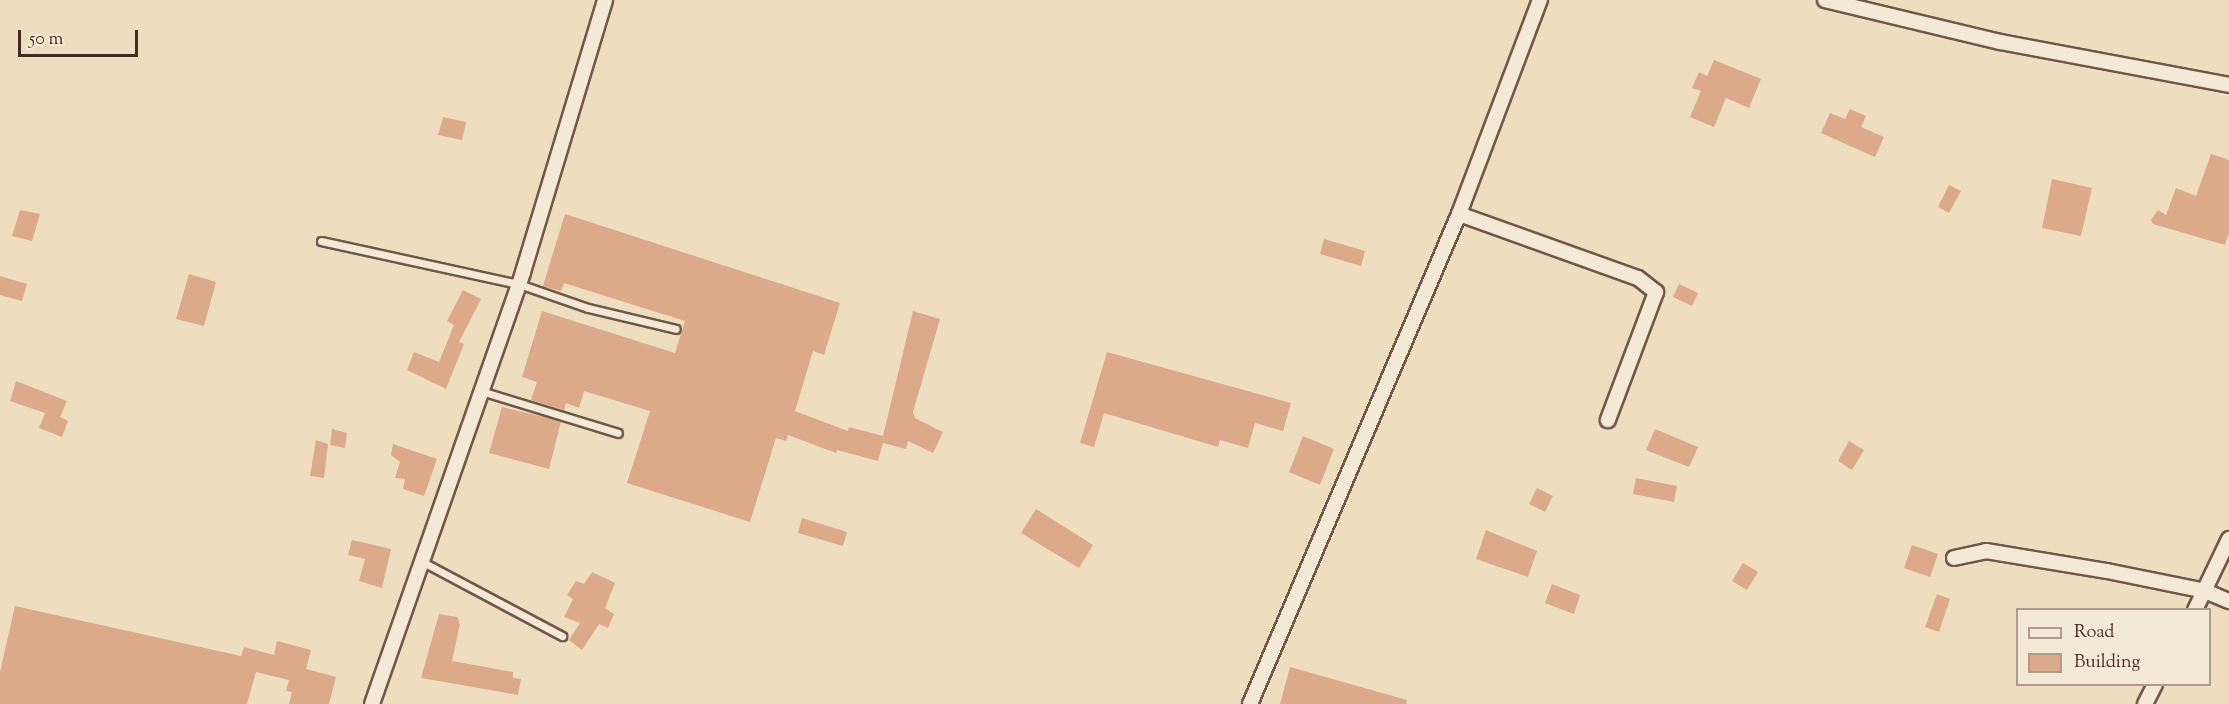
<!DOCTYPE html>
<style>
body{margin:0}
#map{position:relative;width:2229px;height:704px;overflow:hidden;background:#eeddbf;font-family:"Sorts Mill Goudy",serif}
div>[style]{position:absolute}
.building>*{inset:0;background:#dcaa8b}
.roads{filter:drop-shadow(2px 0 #6f5847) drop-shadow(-2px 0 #6f5847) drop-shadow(0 2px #6f5847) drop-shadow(0 -2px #6f5847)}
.service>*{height:7px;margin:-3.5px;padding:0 3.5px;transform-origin:3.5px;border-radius:3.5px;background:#f4e9d5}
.minor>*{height:14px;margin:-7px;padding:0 7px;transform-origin:7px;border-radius:7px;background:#f4e9d5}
span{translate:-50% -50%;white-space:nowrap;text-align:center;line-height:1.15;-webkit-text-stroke:6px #f4e9d5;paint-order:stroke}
.legend{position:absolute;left:2016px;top:608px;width:195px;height:78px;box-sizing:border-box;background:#f4e9d5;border:2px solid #ae9d8c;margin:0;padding:8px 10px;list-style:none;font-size:18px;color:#452b1f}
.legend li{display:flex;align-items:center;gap:12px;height:30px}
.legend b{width:30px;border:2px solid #ae9d8c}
.scale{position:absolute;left:18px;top:30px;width:120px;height:27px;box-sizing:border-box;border:3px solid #452b1f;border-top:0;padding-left:8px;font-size:18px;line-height:21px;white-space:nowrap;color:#452b1f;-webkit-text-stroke:4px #f4e9d5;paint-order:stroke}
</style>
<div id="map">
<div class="building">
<div style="clip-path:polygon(1714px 60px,1761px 79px,1749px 108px,1726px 98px,1714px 127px,1690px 117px,1701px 91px,1692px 88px,1699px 72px,1707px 76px)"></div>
<div style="clip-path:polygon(1850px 109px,1866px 116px,1861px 127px,1884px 137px,1875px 157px,1821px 133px,1830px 113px,1845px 119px)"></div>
<div style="clip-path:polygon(443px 117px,466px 122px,462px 140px,438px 135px)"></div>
<div style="clip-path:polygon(2211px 154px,2229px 160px,2229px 232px,2225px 245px,2153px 224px,2151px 220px,2158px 210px,2166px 215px,2176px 188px,2196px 196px)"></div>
<div style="clip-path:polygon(2052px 179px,2092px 188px,2081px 236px,2042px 228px)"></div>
<div style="clip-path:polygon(1949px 185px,1961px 191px,1949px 213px,1938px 207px)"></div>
<div style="clip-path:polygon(20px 210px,40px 214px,32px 241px,12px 236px)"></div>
<div style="clip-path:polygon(565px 214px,840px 303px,824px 355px,813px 351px,795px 411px,848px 431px,849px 427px,883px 436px,913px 311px,940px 319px,913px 412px,915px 418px,943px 432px,933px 453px,908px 441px,906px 449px,883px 443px,878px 461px,837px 450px,836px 453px,788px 435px,786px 441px,776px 438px,750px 522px,627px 483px,650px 411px,584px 391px,579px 408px,566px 403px,564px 410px,531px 400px,537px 382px,522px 377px,542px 311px,675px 353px,685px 321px,564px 283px,561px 291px,543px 286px)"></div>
<div style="clip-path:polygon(1324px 239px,1365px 251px,1361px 266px,1320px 254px)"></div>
<div style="clip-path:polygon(189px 274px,216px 282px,204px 326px,176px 319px)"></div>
<div style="clip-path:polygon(0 276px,27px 284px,22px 301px,0 295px)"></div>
<div style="clip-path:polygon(1679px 284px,1698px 293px,1692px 306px,1673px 297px)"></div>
<div style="clip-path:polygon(463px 290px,481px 299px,459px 342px,464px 344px,446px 389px,407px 370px,414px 352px,439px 362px,454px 325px,447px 321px)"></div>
<div style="clip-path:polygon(1107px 352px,1291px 403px,1283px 431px,1255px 423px,1248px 448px,1220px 440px,1218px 447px,1104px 413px,1094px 447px,1080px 443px)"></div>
<div style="clip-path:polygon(16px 381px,67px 401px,60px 417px,68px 421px,62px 437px,39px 428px,45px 413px,10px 401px)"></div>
<div style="clip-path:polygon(502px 407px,561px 421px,549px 469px,489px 453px)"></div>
<div style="clip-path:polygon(332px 429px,347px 433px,345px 448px,330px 445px)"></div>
<div style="clip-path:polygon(1655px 429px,1698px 447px,1689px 467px,1646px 450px)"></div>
<div style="clip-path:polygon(1303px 436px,1334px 449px,1320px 485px,1289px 472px)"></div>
<div style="clip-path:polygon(316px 440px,328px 444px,324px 478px,310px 476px)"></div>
<div style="clip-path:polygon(1849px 441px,1864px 450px,1852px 470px,1838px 461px)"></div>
<div style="clip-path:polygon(393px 444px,437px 459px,424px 496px,403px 489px,405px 479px,395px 478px,400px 462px,391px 455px)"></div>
<div style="clip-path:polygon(1636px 478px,1677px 486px,1674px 502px,1633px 494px)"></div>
<div style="clip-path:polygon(1537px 488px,1553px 496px,1545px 512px,1529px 504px)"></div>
<div style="clip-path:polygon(1036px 509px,1093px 545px,1079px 568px,1021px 533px)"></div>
<div style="clip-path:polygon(802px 518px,847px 532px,843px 546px,798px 533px)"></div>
<div style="clip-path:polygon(1486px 530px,1537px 551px,1528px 577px,1476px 559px)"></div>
<div style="clip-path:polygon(352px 540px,391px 549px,382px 588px,359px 581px,365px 559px,348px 555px)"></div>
<div style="clip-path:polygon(1912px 545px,1938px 554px,1930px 577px,1904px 568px)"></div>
<div style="clip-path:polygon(1743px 563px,1758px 572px,1747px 590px,1732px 581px)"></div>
<div style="clip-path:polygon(592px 572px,615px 583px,605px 608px,614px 614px,608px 628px,599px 624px,582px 650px,569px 640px,580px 623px,564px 617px,573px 599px,567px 595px,576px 581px,584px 584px)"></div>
<div style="clip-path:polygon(1552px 584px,1580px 595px,1574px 614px,1545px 603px)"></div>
<div style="clip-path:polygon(1937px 594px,1950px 599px,1939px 632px,1925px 627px)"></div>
<div style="clip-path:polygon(15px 606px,241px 656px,244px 647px,274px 655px,277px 641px,311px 650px,306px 669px,336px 677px,329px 704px,289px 704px,292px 692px,286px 691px,289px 680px,256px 672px,247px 704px,0 704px,0 672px)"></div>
<div style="clip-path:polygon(439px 614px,457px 617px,460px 624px,452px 661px,513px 672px,513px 678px,521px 679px,518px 695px,421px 678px)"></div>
<div style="clip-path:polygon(1290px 667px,1407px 700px,1406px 704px,1280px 704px)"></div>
</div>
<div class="roads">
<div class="service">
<div style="left:321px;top:241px;width:203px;rotate:12.3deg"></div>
<div style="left:519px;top:284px;width:73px;rotate:19.2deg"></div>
<div style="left:588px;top:308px;width:90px;rotate:13.4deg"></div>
<div style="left:481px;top:391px;width:143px;rotate:17deg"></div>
<div style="left:421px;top:561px;width:160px;rotate:28deg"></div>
</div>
<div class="minor">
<div style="left:1825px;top:0;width:180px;rotate:13.5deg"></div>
<div style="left:2000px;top:42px;width:233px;rotate:10.6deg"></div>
<div style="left:1459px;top:214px;width:190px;rotate:19.7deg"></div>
<div style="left:1638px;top:278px;width:23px;rotate:38deg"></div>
<div style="left:1656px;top:292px;width:137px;rotate:110.6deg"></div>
<div style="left:1954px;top:558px;width:33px;rotate:-12deg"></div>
<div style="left:1986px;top:551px;width:123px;rotate:9.4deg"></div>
<div style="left:2107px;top:571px;width:100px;rotate:11.5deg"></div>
<div style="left:2205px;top:591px;width:26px;rotate:23deg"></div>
<div style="left:2195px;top:610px;width:79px;rotate:-64.4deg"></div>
<div style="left:372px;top:704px;width:458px;rotate:-70.7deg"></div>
<div style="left:523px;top:272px;width:284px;rotate:-73.2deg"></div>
<div style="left:1250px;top:704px;width:533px;rotate:-66.9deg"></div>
<div style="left:1459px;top:214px;width:229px;rotate:-69.3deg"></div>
<div style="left:2145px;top:704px;width:22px;rotate:-63deg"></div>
</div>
</div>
<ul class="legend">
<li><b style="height:8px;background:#f4e9d5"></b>Road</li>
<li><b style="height:16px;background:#dcaa8b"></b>Building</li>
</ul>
<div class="scale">50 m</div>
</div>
